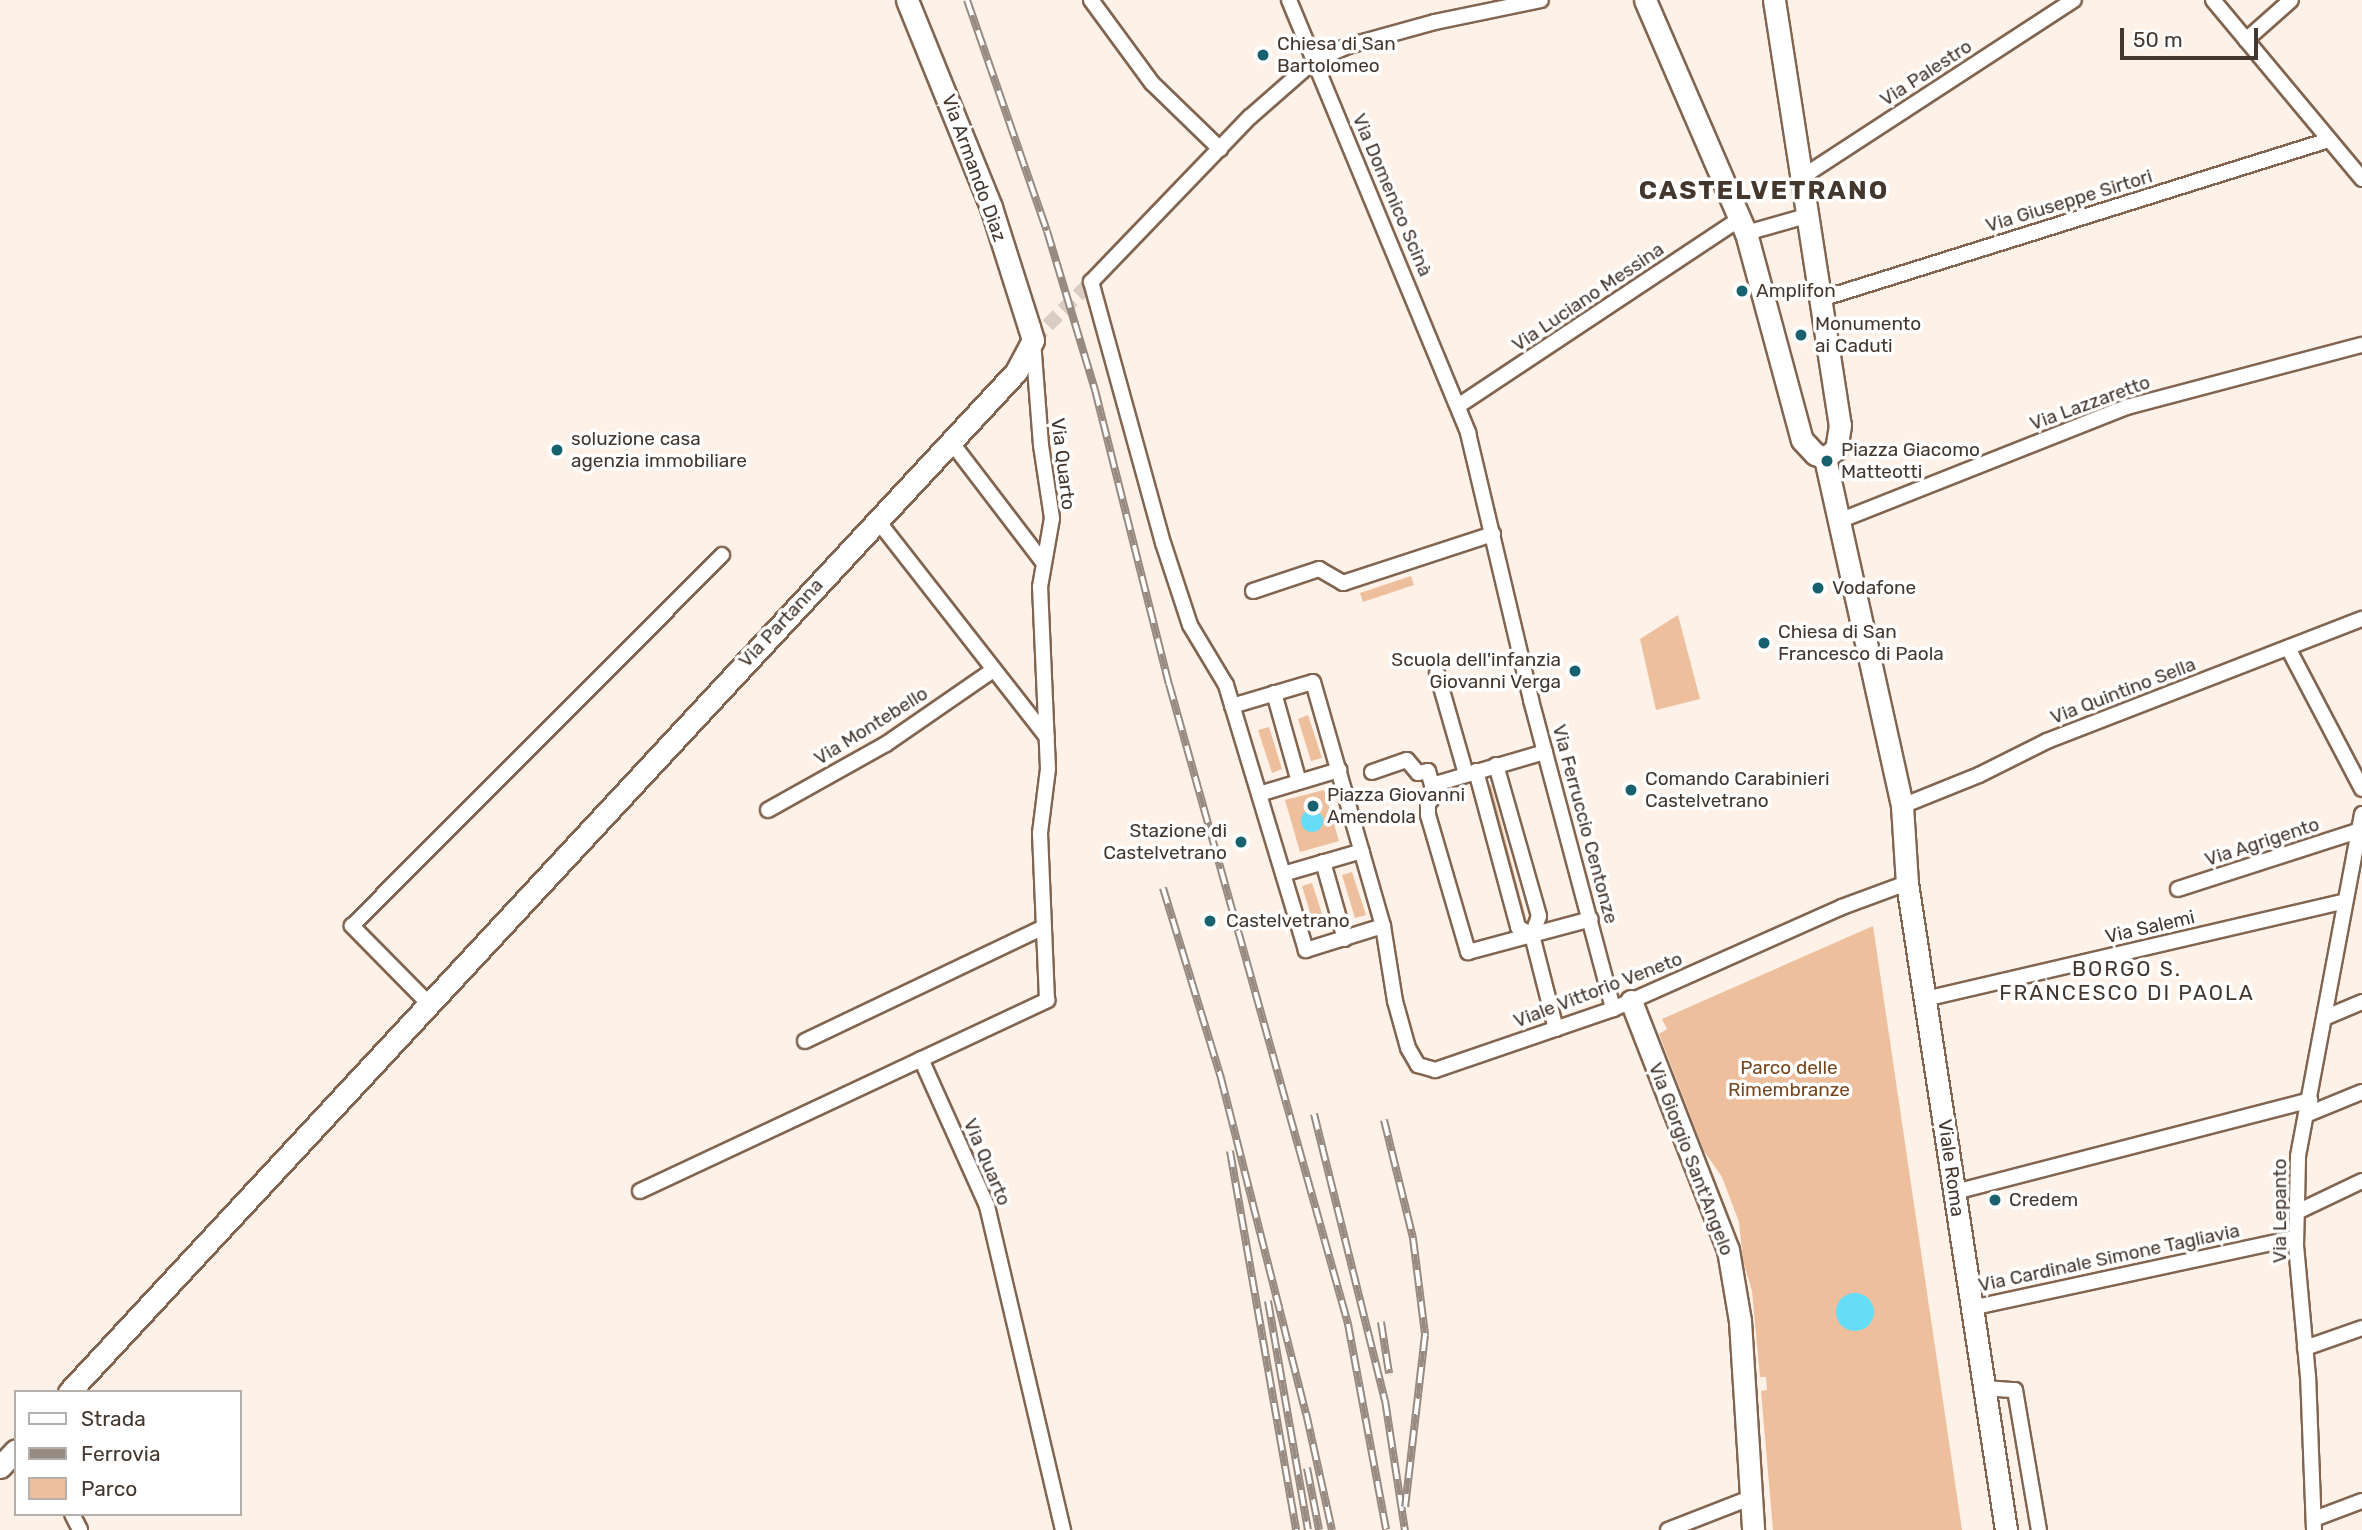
<!DOCTYPE html>
<meta charset="utf-8">
<style>
body{margin:0}
#map{position:relative;width:2362px;height:1530px;overflow:hidden;background:#fef1e7;font-family:Rubik,sans-serif}
div>[style]{position:absolute}
.green>*{inset:0;background:#edbf9d}
.water>*{inset:0;background:#66ddf8}
.round{border-radius:50%}
.street-tunnel>*{height:14px;margin-top:-7px;transform-origin:0;background:repeating-linear-gradient(90deg,#d9ccc2 0 14px,transparent 0 21px)}
.roads{filter:drop-shadow(2px 0 #816550) drop-shadow(-2px 0 #816550) drop-shadow(0 2px #816550) drop-shadow(0 -2px #816550)}
.street>*{height:14px;margin:-7px;padding:0 7px;transform-origin:7px;border-radius:7px;background:#fff}
.secondary>*{height:21px;margin:-10.5px;padding:0 10.5px;transform-origin:10.5px;border-radius:10.5px;background:#fff}
.rail>*{height:8px;margin-top:-4px;transform-origin:0;background:repeating-linear-gradient(90deg,#fff 0 16px,#978a81 0 32px);box-sizing:border-box;border-block:2px solid #978a81}
.dots>*{width:19px;height:19px;translate:-50% -50%;box-sizing:border-box;border:4px solid #fff;border-radius:50%}
span{translate:-50% -50%;white-space:nowrap;text-align:center;line-height:1.15;-webkit-text-stroke:7px #fff;paint-order:stroke}
.poi-label{font-size:19px;color:#44372e}
.left{translate:0 -50%;text-align:left}
.right{translate:-100% -50%;text-align:right}
.street-label{font-size:19px;color:#44372e}
.park-label{font-size:19px;color:#77471e}
.neighbourhood-label{font-size:21px;color:#44372e;letter-spacing:2px}
.district-label{font-size:26px;color:#44372e;font-weight:700;letter-spacing:2px}
.legend{position:absolute;left:14px;top:1390px;width:228px;height:126px;box-sizing:border-box;background:#fff;border:2px solid #b4afab;margin:0;padding:9px 12px;list-style:none;font-size:21px;color:#44372e}
.legend li{display:flex;align-items:center;gap:14px;height:35px}
.legend b{width:35px;border:2px solid #b4afab}
.scale{position:absolute;left:2120px;top:28px;width:138px;height:32px;box-sizing:border-box;border:4px solid #44372e;border-top:0;padding-left:9px;font-size:21px;line-height:24px;white-space:nowrap;color:#44372e;-webkit-text-stroke:5px #fff;paint-order:stroke}
</style>
<div id="map">
<div class="green">
<div style="clip-path:polygon(1411px 576px,1414px 585px,1363px 602px,1360px 593px)"></div>
<div style="clip-path:polygon(1678px 615px,1700px 699px,1656px 710px,1640px 639px)"></div>
<div style="clip-path:polygon(1308px 715px,1322px 758px,1311px 761px,1298px 719px)"></div>
<div style="clip-path:polygon(1269px 727px,1282px 769px,1272px 773px,1258px 730px)"></div>
<div style="clip-path:polygon(1491px 785px,1526px 918px,1523px 919px,1488px 786px)"></div>
<div style="clip-path:polygon(1324px 790px,1339px 841px,1300px 852px,1285px 800px)"></div>
<div style="clip-path:polygon(1352px 872px,1366px 915px,1355px 918px,1342px 875px)"></div>
<div style="clip-path:polygon(1312px 883px,1326px 926px,1315px 929px,1302px 886px)"></div>
<div style="clip-path:polygon(1873px 926px,1962px 1530px,1773px 1530px,1761px 1391px,1767px 1390px,1766px 1377px,1760px 1377px,1752px 1291px,1743px 1261px,1739px 1222px,1722px 1177px,1704px 1151px,1659px 1034px,1667px 1029px,1662px 1019px)"></div>
</div>
<div class="water">
<div class="round" style="left:1301px;top:810px;width:22px;height:22px"></div>
<div class="round" style="left:1836px;top:1293px;width:38px;height:38px"></div>
</div>
<div class="street-tunnel">
<div style="left:1033px;top:340px;width:82px;rotate:-45deg"></div>
</div>
<div class="roads">
<div class="street">
<div style="left:1091px;top:0;width:103px;rotate:53.7deg"></div>
<div style="left:1152px;top:83px;width:95px;rotate:44.1deg"></div>
<div style="left:1289px;top:0;width:469px;rotate:67.5deg"></div>
<div style="left:1468px;top:433px;width:274px;rotate:76.7deg"></div>
<div style="left:1531px;top:700px;width:320px;rotate:75.1deg"></div>
<div style="left:2213px;top:0;width:233px;rotate:50.2deg"></div>
<div style="left:2246px;top:40px;width:60px;rotate:-41.6deg"></div>
<div style="left:1799px;top:179px;width:328px;rotate:-33.1deg"></div>
<div style="left:1746px;top:233px;width:62px;rotate:-15.8deg"></div>
<div style="left:1821px;top:299px;width:532px;rotate:-17.38deg"></div>
<div style="left:1458px;top:406px;width:338px;rotate:-33.6deg"></div>
<div style="left:952px;top:443px;width:150px;rotate:52.6deg"></div>
<div style="left:878px;top:521px;width:274px;rotate:52deg"></div>
<div style="left:1839px;top:521px;width:310px;rotate:-21.6deg"></div>
<div style="left:2127px;top:407px;width:243px;rotate:-14.8deg"></div>
<div style="left:1253px;top:591px;width:70px;rotate:-18.4deg"></div>
<div style="left:1319px;top:569px;width:28px;rotate:30deg"></div>
<div style="left:1343px;top:583px;width:158px;rotate:-18.1deg"></div>
<div style="left:2288px;top:648px;width:159px;rotate:62.3deg"></div>
<div style="left:1437px;top:673px;width:105px;rotate:74deg"></div>
<div style="left:1274px;top:693px;width:92px;rotate:74.3deg"></div>
<div style="left:1232px;top:706px;width:84px;rotate:-16.5deg"></div>
<div style="left:1313px;top:682px;width:254px;rotate:74deg"></div>
<div style="left:1383px;top:926px;width:76px;rotate:80.9deg"></div>
<div style="left:1395px;top:1001px;width:49px;rotate:74.5deg"></div>
<div style="left:1408px;top:1048px;width:20px;rotate:60deg"></div>
<div style="left:1418px;top:1065px;width:18px;rotate:16deg"></div>
<div style="left:1435px;top:1070px;width:188px;rotate:-18.9deg"></div>
<div style="left:1613px;top:1009px;width:251px;rotate:-24deg"></div>
<div style="left:1842px;top:907px;width:69px;rotate:-20.3deg"></div>
<div style="left:1496px;top:765px;width:157px;rotate:74.1deg"></div>
<div style="left:1539px;top:916px;width:20px;rotate:110deg"></div>
<div style="left:1476px;top:771px;width:162px;rotate:74.9deg"></div>
<div style="left:1518px;top:927px;width:16px;rotate:30deg"></div>
<div style="left:1532px;top:935px;width:97px;rotate:75.7deg"></div>
<div style="left:1372px;top:772px;width:37px;rotate:-19deg"></div>
<div style="left:1407px;top:760px;width:17px;rotate:50deg"></div>
<div style="left:1418px;top:773px;width:10px;rotate:-11deg"></div>
<div style="left:1428px;top:771px;width:25px;rotate:74deg"></div>
<div style="left:1435px;top:795px;width:11px;rotate:128deg"></div>
<div style="left:1428px;top:804px;width:11px;rotate:90deg"></div>
<div style="left:1428px;top:815px;width:143px;rotate:73.7deg"></div>
<div style="left:1468px;top:952px;width:127px;rotate:-15deg"></div>
<div style="left:1432px;top:785px;width:118px;rotate:-16.3deg"></div>
<div style="left:1259px;top:794px;width:84px;rotate:-16.7deg"></div>
<div style="left:1902px;top:806px;width:83px;rotate:-21.9deg"></div>
<div style="left:1979px;top:775px;width:76px;rotate:-26.6deg"></div>
<div style="left:2047px;top:741px;width:338px;rotate:-21.2deg"></div>
<div style="left:768px;top:810px;width:135px;rotate:-29.2deg"></div>
<div style="left:886px;top:744px;width:129px;rotate:-34.6deg"></div>
<div style="left:1323px;top:862px;width:80px;rotate:74.1deg"></div>
<div style="left:1283px;top:874px;width:82px;rotate:-16.2deg"></div>
<div style="left:2178px;top:889px;width:189px;rotate:-17.9deg"></div>
<div style="left:1383px;top:926px;width:81px;rotate:162.7deg"></div>
<div style="left:1306px;top:950px;width:277px;rotate:-106.8deg"></div>
<div style="left:1226px;top:685px;width:70px;rotate:-121deg"></div>
<div style="left:1190px;top:625px;width:86px;rotate:-108.2deg"></div>
<div style="left:1163px;top:543px;width:271px;rotate:-105.4deg"></div>
<div style="left:1091px;top:282px;width:229px;rotate:-46.1deg"></div>
<div style="left:1250px;top:117px;width:86px;rotate:-41.2deg"></div>
<div style="left:1315px;top:60px;width:36px;rotate:-23deg"></div>
<div style="left:1348px;top:46px;width:90px;rotate:-15.4deg"></div>
<div style="left:1435px;top:22px;width:108px;rotate:-11.7deg"></div>
<div style="left:1925px;top:999px;width:429px;rotate:-13.1deg"></div>
<div style="left:429px;top:1004px;width:110px;rotate:-134.6deg"></div>
<div style="left:352px;top:926px;width:524px;rotate:-45.08deg"></div>
<div style="left:2324px;top:1018px;width:41px;rotate:-22.8deg"></div>
<div style="left:805px;top:1041px;width:263px;rotate:-25.5deg"></div>
<div style="left:921px;top:1059px;width:161px;rotate:65.8deg"></div>
<div style="left:987px;top:1206px;width:333px;rotate:76.8deg"></div>
<div style="left:2308px;top:1114px;width:58px;rotate:-22.2deg"></div>
<div style="left:640px;top:1191px;width:450px;rotate:-25.1deg"></div>
<div style="left:1047px;top:1000px;width:167px;rotate:-92.4deg"></div>
<div style="left:1040px;top:833px;width:64px;rotate:-82.9deg"></div>
<div style="left:1048px;top:769px;width:182px;rotate:-92.5deg"></div>
<div style="left:1040px;top:587px;width:70px;rotate:-80.1deg"></div>
<div style="left:1052px;top:518px;width:74px;rotate:-98.6deg"></div>
<div style="left:1041px;top:445px;width:103px;rotate:-94.4deg"></div>
<div style="left:1955px;top:1192px;width:367px;rotate:-14.5deg"></div>
<div style="left:2297px;top:1212px;width:72px;rotate:-25.5deg"></div>
<div style="left:1971px;top:1308px;width:332px;rotate:-12.2deg"></div>
<div style="left:2305px;top:1348px;width:60px;rotate:-19.3deg"></div>
<div style="left:1984px;top:1388px;width:31px;rotate:4deg"></div>
<div style="left:2015px;top:1390px;width:142px;rotate:80.3deg"></div>
<div style="left:72px;top:1514px;width:18px;rotate:63deg"></div>
<div style="left:2314px;top:1519px;width:51px;rotate:-20.6deg"></div>
<div style="left:1668px;top:1530px;width:88px;rotate:-21.3deg"></div>
<div style="left:2314px;top:1530px;width:153px;rotate:-92.2deg"></div>
<div style="left:2308px;top:1377px;width:132px;rotate:-95.2deg"></div>
<div style="left:2296px;top:1246px;width:90px;rotate:-88.7deg"></div>
<div style="left:2298px;top:1156px;width:348px;rotate:-79.4deg"></div>
</div>
<div class="secondary">
<div style="left:1645px;top:0;width:254px;rotate:66.6deg"></div>
<div style="left:1746px;top:233px;width:214px;rotate:74.9deg"></div>
<div style="left:1802px;top:440px;width:19px;rotate:47deg"></div>
<div style="left:1815px;top:454px;width:11px;rotate:22deg"></div>
<div style="left:1774px;top:0;width:430px;rotate:81.2deg"></div>
<div style="left:1840px;top:425px;width:24px;rotate:99deg"></div>
<div style="left:1836px;top:449px;width:14px;rotate:141deg"></div>
<div style="left:1825px;top:458px;width:356px;rotate:77.5deg"></div>
<div style="left:1902px;top:806px;width:77px;rotate:86.3deg"></div>
<div style="left:1907px;top:883px;width:655px;rotate:81.3deg"></div>
<div style="left:1631px;top:1001px;width:267px;rotate:68.7deg"></div>
<div style="left:1728px;top:1250px;width:72px;rotate:80.4deg"></div>
<div style="left:1740px;top:1321px;width:209px;rotate:86.4deg"></div>
<div style="left:69px;top:1392px;width:1392px;rotate:-47.13deg"></div>
<div style="left:1016px;top:372px;width:36px;rotate:-62deg"></div>
<div style="left:1033px;top:340px;width:14px;rotate:-107deg"></div>
<div style="left:1029px;top:327px;width:126px;rotate:-107.6deg"></div>
<div style="left:991px;top:207px;width:223px;rotate:-112.1deg"></div>
<div style="left:0;top:1467px;width:23px;rotate:-47deg"></div>
</div>
</div>
<div class="rail">
<div style="left:967px;top:0;width:244px;rotate:70.9deg"></div>
<div style="left:1047px;top:231px;width:166px;rotate:73.2deg"></div>
<div style="left:1095px;top:390px;width:303px;rotate:75.9deg"></div>
<div style="left:1169px;top:684px;width:665px;rotate:74.37deg"></div>
<div style="left:1348px;top:1324px;width:209px;rotate:79.5deg"></div>
<div style="left:1163px;top:888px;width:199px;rotate:73deg"></div>
<div style="left:1221px;top:1078px;width:346px;rotate:75.8deg"></div>
<div style="left:1306px;top:1413px;width:120px;rotate:77.5deg"></div>
<div style="left:1314px;top:1114px;width:295px;rotate:76.1deg"></div>
<div style="left:1385px;top:1400px;width:132px;rotate:81.3deg"></div>
<div style="left:1384px;top:1120px;width:122px;rotate:76.2deg"></div>
<div style="left:1413px;top:1238px;width:98px;rotate:82.9deg"></div>
<div style="left:1425px;top:1335px;width:173px;rotate:96.6deg"></div>
<div style="left:1230px;top:1151px;width:385px;rotate:80.1deg"></div>
<div style="left:1268px;top:1301px;width:232px;rotate:80.1deg"></div>
<div style="left:1381px;top:1322px;width:52px;rotate:81.1deg"></div>
<div style="left:1307px;top:1468px;width:63px;rotate:79deg"></div>
</div>
<div class="dots">
<div style="left:1263px;top:55px;background:#18616f"></div>
<div style="left:1742px;top:291px;background:#18616f"></div>
<div style="left:1801px;top:335px;background:#18616f"></div>
<div style="left:557px;top:450px;background:#18616f"></div>
<div style="left:1827px;top:461px;background:#18616f"></div>
<div style="left:1818px;top:588px;background:#18616f"></div>
<div style="left:1764px;top:643px;background:#18616f"></div>
<div style="left:1575px;top:671px;background:#18616f"></div>
<div style="left:1631px;top:790px;background:#18616f"></div>
<div style="left:1313px;top:806px;background:#18616f"></div>
<div style="left:1241px;top:842px;background:#18616f"></div>
<div style="left:1210px;top:921px;background:#18616f"></div>
<div style="left:1995px;top:1200px;background:#18616f"></div>
</div>
<div class="poi-label">
<span class="left" style="left:1277px;top:55px">Chiesa di San<br>Bartolomeo</span>
<span class="left" style="left:1756px;top:291px">Amplifon</span>
<span class="left" style="left:1815px;top:335px">Monumento<br>ai Caduti</span>
<span class="left" style="left:571px;top:450px">soluzione casa<br>agenzia immobiliare</span>
<span class="left" style="left:1841px;top:461px">Piazza Giacomo<br>Matteotti</span>
<span class="left" style="left:1832px;top:588px">Vodafone</span>
<span class="left" style="left:1778px;top:643px">Chiesa di San<br>Francesco di Paola</span>
<span class="right" style="left:1561px;top:671px">Scuola dell'infanzia<br>Giovanni Verga</span>
<span class="left" style="left:1645px;top:790px">Comando Carabinieri<br>Castelvetrano</span>
<span class="left" style="left:1327px;top:806px">Piazza Giovanni<br>Amendola</span>
<span class="right" style="left:1227px;top:842px">Stazione di<br>Castelvetrano</span>
<span class="left" style="left:1226px;top:921px">Castelvetrano</span>
<span class="left" style="left:2009px;top:1200px">Credem</span>
</div>
<div class="street-label">
<span style="left:1926px;top:73px;rotate:-33deg">Via Palestro</span>
<span style="left:974px;top:168px;rotate:70deg">Via Armando Diaz</span>
<span style="left:1392px;top:195px;rotate:67deg">Via Domenico Scinà</span>
<span style="left:2069px;top:201px;rotate:-17deg">Via Giuseppe Sirtori</span>
<span style="left:1588px;top:297px;rotate:-34deg">Via Luciano Messina</span>
<span style="left:2090px;top:403px;rotate:-20deg">Via Lazzaretto</span>
<span style="left:1063px;top:464px;rotate:83deg">Via Quarto</span>
<span style="left:781px;top:623px;rotate:-47deg">Via Partanna</span>
<span style="left:2123px;top:691px;rotate:-21deg">Via Quintino Sella</span>
<span style="left:871px;top:726px;rotate:-32deg">Via Montebello</span>
<span style="left:1585px;top:824px;rotate:75deg">Via Ferruccio Centonze</span>
<span style="left:2262px;top:842px;rotate:-18deg">Via Agrigento</span>
<span style="left:2150px;top:927px;rotate:-13deg">Via Salemi</span>
<span style="left:1598px;top:990px;rotate:-21deg">Viale Vittorio Veneto</span>
<span style="left:1691px;top:1159px;rotate:69deg">Via Giorgio Sant'Angelo</span>
<span style="left:987px;top:1162px;rotate:67deg">Via Quarto</span>
<span style="left:1951px;top:1168px;rotate:82deg">Viale Roma</span>
<span style="left:2280px;top:1211px;rotate:-90deg">Via Lepanto</span>
<span style="left:2109px;top:1258px;rotate:-12deg">Via Cardinale Simone Tagliavia</span>
</div>
<div class="park-label">
<span style="left:1789px;top:1079px">Parco delle<br>Rimembranze</span>
</div>
<div class="neighbourhood-label">
<span style="left:2127px;top:981px">BORGO S.<br>FRANCESCO DI PAOLA</span>
</div>
<div class="district-label">
<span style="left:1764px;top:191px">CASTELVETRANO</span>
</div>
<ul class="legend">
<li><b style="height:9px;background:#fff"></b>Strada</li>
<li><b style="height:9px;background:#978a81"></b>Ferrovia</li>
<li><b style="height:19px;background:#edbf9d"></b>Parco</li>
</ul>
<div class="scale">50 m</div>
</div>
